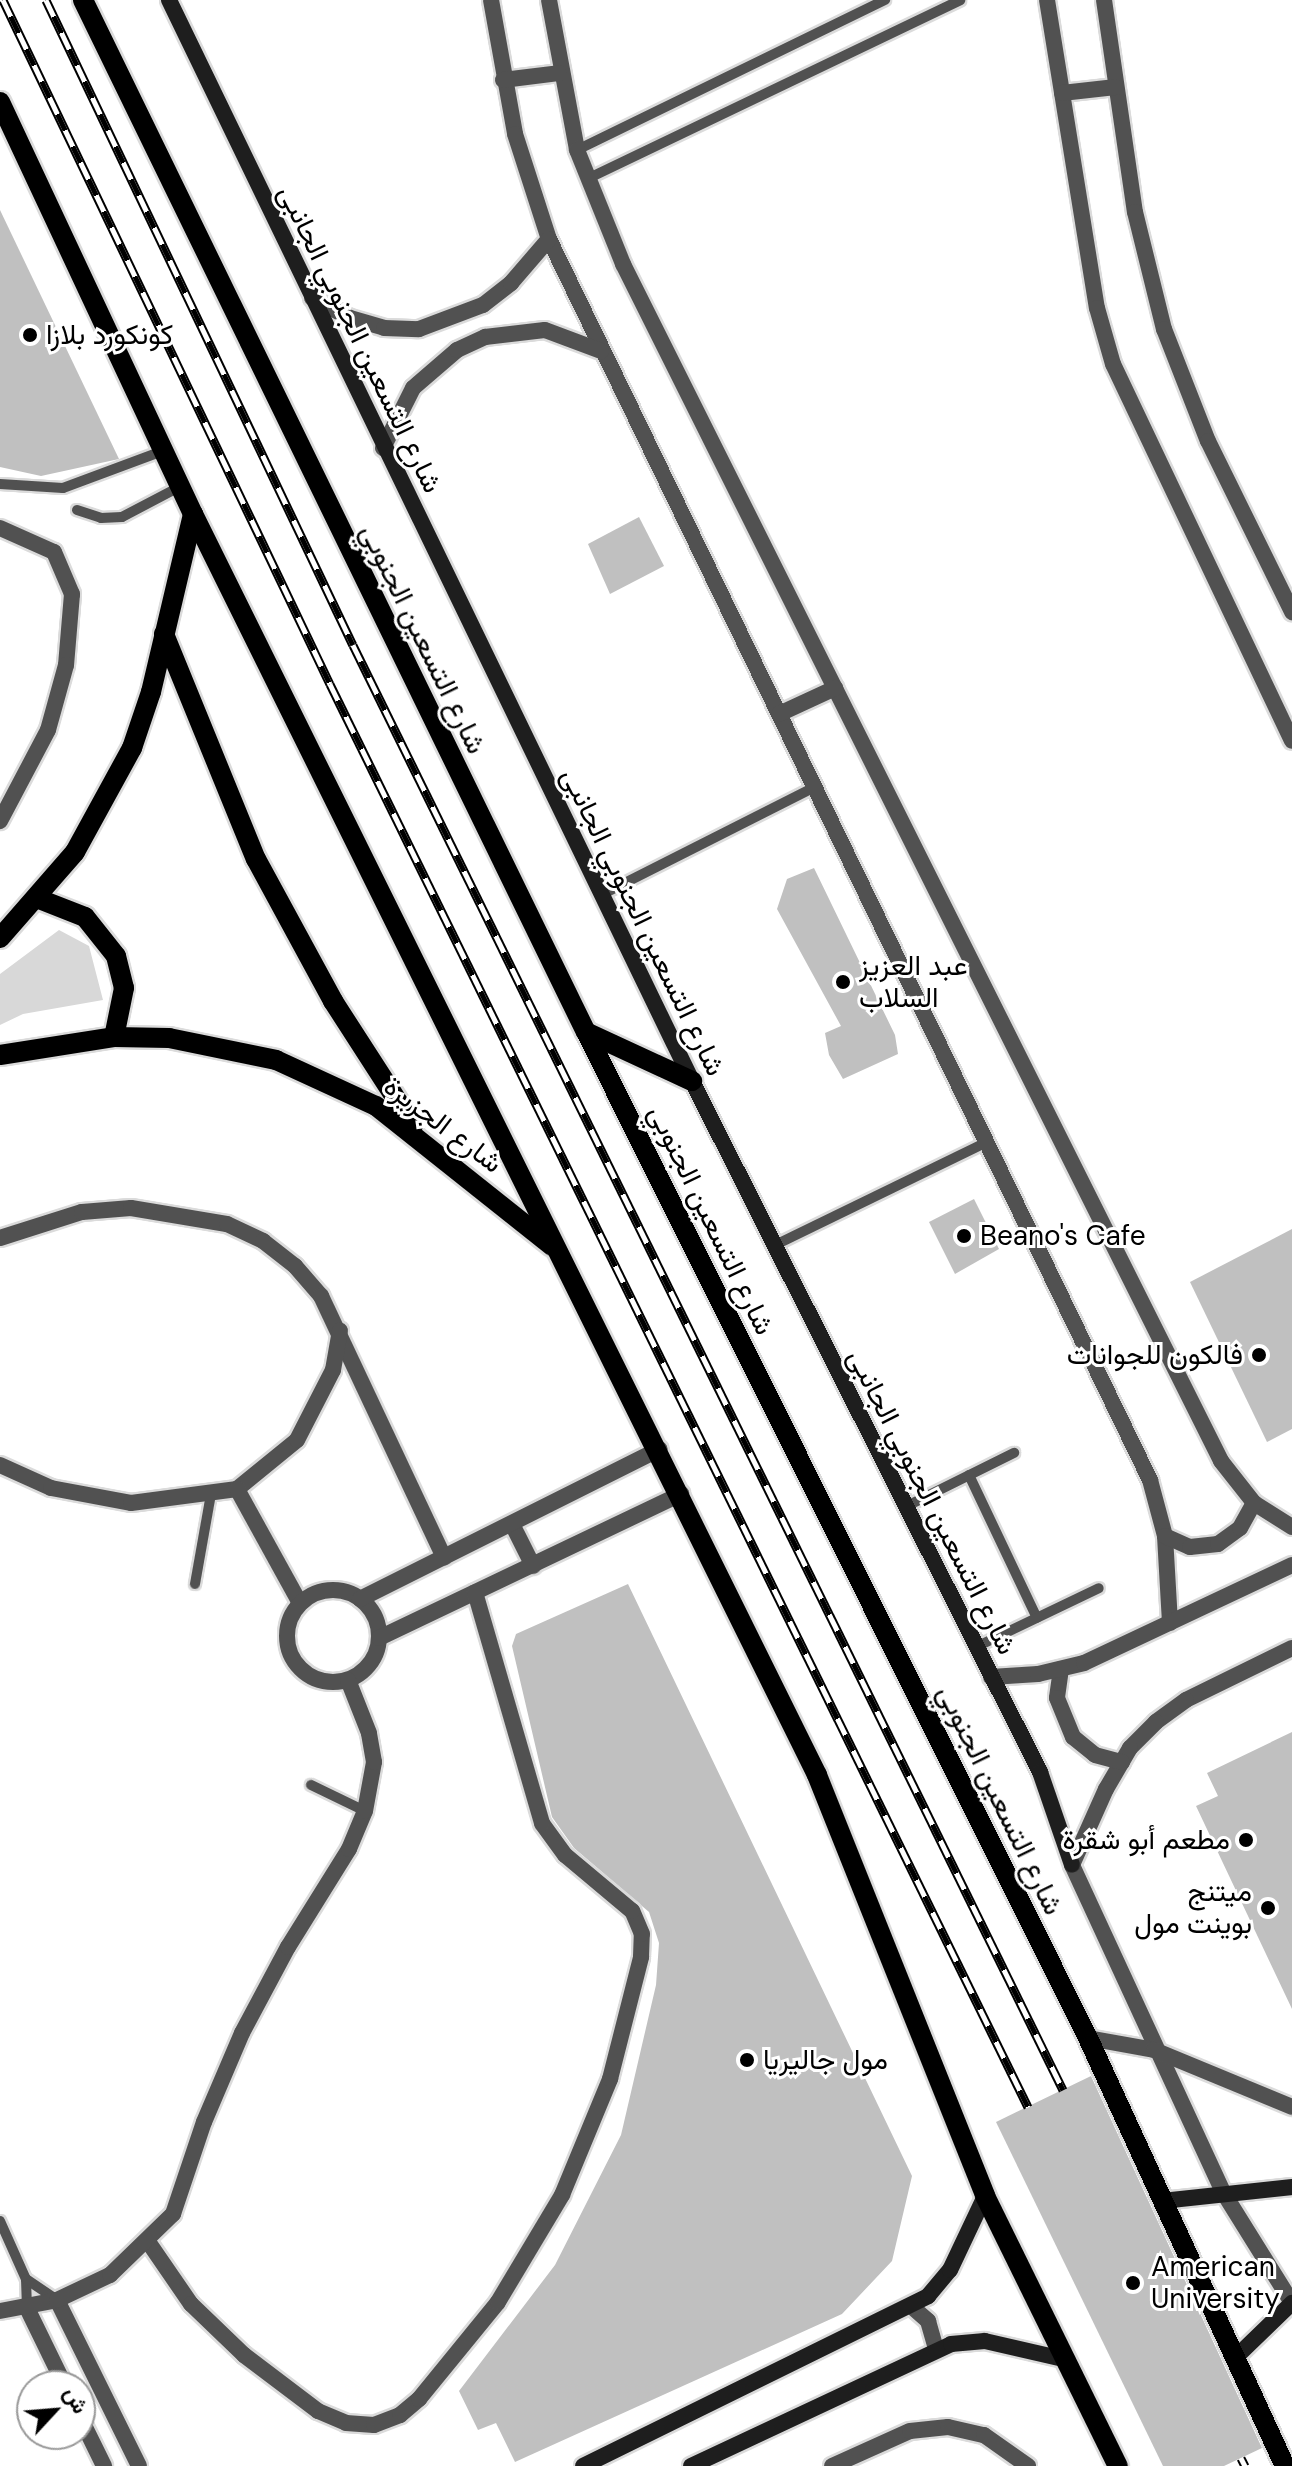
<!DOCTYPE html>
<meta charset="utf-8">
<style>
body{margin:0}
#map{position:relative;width:1292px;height:2466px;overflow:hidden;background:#fff;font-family:"DM Sans",Vazirmatn,sans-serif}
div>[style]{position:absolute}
.green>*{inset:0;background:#d8d8d8}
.building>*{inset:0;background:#c0c0c0}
.roads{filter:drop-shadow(2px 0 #dbdbdb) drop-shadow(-2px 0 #dbdbdb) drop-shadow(0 2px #dbdbdb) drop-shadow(0 -2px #dbdbdb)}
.lane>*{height:10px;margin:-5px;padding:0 5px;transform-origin:5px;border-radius:5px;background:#515151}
.street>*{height:16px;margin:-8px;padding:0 8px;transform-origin:8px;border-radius:8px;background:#515151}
.street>.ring{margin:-8px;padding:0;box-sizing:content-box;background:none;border:16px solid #515151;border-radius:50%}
.secondary>*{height:16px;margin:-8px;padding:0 8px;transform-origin:8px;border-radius:8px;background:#1e1e1e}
.primary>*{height:20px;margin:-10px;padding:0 10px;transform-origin:10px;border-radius:10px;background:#000}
.rail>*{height:9px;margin-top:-4.5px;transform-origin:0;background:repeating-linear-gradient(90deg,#fff 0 18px,#000 0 36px);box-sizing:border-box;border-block:2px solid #000}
.dots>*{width:22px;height:22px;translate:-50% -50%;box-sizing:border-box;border:4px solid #fff;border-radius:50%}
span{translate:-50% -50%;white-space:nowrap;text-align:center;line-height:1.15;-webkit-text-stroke:6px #fff;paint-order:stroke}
.poi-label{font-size:28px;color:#000}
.left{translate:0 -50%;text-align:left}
.right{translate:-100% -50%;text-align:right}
.street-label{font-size:28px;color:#000}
.north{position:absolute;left:16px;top:2370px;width:80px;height:80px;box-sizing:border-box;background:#fff;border:2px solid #999;border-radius:50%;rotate:64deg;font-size:22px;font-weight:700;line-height:32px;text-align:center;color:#000}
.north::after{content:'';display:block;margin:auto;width:28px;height:36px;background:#000;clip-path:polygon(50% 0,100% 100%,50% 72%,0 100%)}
</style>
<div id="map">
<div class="green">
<div style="clip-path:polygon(59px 930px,89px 946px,103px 1000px,23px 1014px,0 1025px,0 974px)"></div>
</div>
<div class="building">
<div style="clip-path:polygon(0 210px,119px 459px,41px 476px,0 467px)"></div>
<div style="clip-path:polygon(639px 517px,664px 566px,610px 594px,588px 544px)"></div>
<div style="clip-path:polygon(814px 868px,895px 1035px,898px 1054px,843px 1079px,829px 1055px,825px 1033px,841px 1026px,777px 909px,787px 879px)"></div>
<div style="clip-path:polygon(974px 1199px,999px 1249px,955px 1274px,929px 1222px)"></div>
<div style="clip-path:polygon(1292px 1229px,1292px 1429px,1267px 1442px,1190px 1282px)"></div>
<div style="clip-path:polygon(628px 1584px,912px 2176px,892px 2261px,842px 2314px,515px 2462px,496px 2423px,478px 2430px,459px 2391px,555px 2265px,621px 2135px,656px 1985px,659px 1943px,649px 1912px,574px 1848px,552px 1817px,512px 1646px,516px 1634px)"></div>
<div style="clip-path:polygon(1292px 1732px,1292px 2009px,1196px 1806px,1218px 1796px,1207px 1773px)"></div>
<div style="clip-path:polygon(1091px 2076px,1262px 2448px,1224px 2466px,1163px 2466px,996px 2122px)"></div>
</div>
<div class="roads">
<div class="lane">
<div style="left:577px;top:150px;width:343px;rotate:-26deg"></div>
<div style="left:587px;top:179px;width:414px;rotate:-25.6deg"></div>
<div style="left:0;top:484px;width:63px;rotate:3.6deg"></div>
<div style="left:63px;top:488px;width:109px;rotate:-20.4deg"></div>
<div style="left:77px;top:510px;width:25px;rotate:18deg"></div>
<div style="left:101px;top:518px;width:21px;rotate:-3deg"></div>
<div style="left:122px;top:517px;width:67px;rotate:-27.7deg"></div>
<div style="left:601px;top:895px;width:240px;rotate:-26.8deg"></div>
<div style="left:773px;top:1246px;width:238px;rotate:-25.9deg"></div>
<div style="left:969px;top:1475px;width:158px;rotate:64.6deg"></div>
<div style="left:905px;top:1507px;width:122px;rotate:-26.4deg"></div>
<div style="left:195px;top:1584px;width:91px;rotate:-79.9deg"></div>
<div style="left:976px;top:1647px;width:136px;rotate:-25.6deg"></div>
<div style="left:311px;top:1785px;width:60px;rotate:25.7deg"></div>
<div style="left:0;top:2221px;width:64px;rotate:65.9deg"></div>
<div style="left:26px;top:2279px;width:29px;rotate:88deg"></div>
<div style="left:26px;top:2279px;width:37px;rotate:34deg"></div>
</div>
<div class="street">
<div style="left:491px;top:0;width:136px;rotate:79.8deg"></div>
<div style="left:515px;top:134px;width:110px;rotate:72.1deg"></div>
<div style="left:549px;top:239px;width:1379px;rotate:64.16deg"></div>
<div style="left:1150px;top:1480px;width:58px;rotate:75deg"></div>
<div style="left:1165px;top:1536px;width:87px;rotate:86.7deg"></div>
<div style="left:549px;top:0;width:153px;rotate:79.4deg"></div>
<div style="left:577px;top:150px;width:123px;rotate:68deg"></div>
<div style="left:623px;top:264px;width:1338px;rotate:63.45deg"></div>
<div style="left:1221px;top:1461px;width:53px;rotate:51.8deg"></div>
<div style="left:1254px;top:1503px;width:45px;rotate:32.3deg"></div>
<div style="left:1047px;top:0;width:312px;rotate:80.8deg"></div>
<div style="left:1097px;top:308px;width:58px;rotate:74.1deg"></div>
<div style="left:1113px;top:364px;width:417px;rotate:64.6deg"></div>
<div style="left:1104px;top:0;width:214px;rotate:81.7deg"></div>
<div style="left:1135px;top:212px;width:121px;rotate:76.1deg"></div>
<div style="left:1164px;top:329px;width:120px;rotate:68.6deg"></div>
<div style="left:1208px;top:441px;width:191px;rotate:63.8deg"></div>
<div style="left:503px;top:80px;width:56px;rotate:-7.1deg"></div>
<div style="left:1062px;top:93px;width:54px;rotate:-6.3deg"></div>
<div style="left:312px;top:298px;width:43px;rotate:27.8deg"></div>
<div style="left:350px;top:318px;width:35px;rotate:16deg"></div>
<div style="left:384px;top:328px;width:35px;rotate:2deg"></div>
<div style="left:419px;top:329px;width:68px;rotate:-20.6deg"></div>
<div style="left:483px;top:305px;width:36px;rotate:-38deg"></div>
<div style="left:511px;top:283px;width:58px;rotate:-49.2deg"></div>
<div style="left:383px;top:448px;width:67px;rotate:-63.4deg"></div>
<div style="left:413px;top:388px;width:58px;rotate:-40.8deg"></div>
<div style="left:457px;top:350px;width:31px;rotate:-25deg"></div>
<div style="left:485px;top:337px;width:60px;rotate:-6.7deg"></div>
<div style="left:545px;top:330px;width:60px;rotate:20.6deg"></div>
<div style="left:0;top:528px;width:59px;rotate:24deg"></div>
<div style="left:54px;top:552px;width:46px;rotate:66.8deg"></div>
<div style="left:72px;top:594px;width:71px;rotate:94.8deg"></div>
<div style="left:66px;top:665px;width:67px;rotate:105.5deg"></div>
<div style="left:48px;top:730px;width:103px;rotate:117.8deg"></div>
<div style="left:779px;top:714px;width:62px;rotate:-24.9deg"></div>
<div style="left:0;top:1238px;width:86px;rotate:-17.6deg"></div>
<div style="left:82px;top:1212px;width:49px;rotate:-4.7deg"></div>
<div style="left:131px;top:1208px;width:97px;rotate:9.5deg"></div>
<div style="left:227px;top:1224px;width:40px;rotate:25deg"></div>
<div style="left:263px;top:1241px;width:41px;rotate:38deg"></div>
<div style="left:295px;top:1266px;width:40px;rotate:49deg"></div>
<div style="left:321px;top:1296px;width:289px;rotate:64.8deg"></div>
<div style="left:0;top:1465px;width:56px;rotate:24.3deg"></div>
<div style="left:51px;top:1488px;width:81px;rotate:10.6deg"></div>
<div style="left:131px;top:1503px;width:107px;rotate:-7.5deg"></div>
<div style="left:237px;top:1489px;width:77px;rotate:-39.2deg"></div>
<div style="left:297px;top:1440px;width:79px;rotate:-62.8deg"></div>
<div style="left:333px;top:1370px;width:40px;rotate:-80deg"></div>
<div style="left:237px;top:1489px;width:130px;rotate:61.1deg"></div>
<div style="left:512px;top:1524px;width:47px;rotate:63.4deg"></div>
<div style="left:1165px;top:1536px;width:27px;rotate:24deg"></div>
<div style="left:1190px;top:1547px;width:28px;rotate:-6deg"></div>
<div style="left:1218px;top:1544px;width:27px;rotate:-36deg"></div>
<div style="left:1240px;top:1528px;width:29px;rotate:-61deg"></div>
<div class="ring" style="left:287px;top:1590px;width:76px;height:76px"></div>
<div style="left:360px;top:1599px;width:335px;rotate:-26.6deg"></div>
<div style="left:379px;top:1638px;width:335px;rotate:-25.5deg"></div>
<div style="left:1292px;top:1648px;width:118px;rotate:153.9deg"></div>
<div style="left:1186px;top:1700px;width:37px;rotate:144deg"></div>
<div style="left:1156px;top:1722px;width:37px;rotate:135deg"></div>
<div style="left:1130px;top:1748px;width:48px;rotate:120.3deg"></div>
<div style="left:1106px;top:1789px;width:83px;rotate:114.1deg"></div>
<div style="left:1072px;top:1865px;width:360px;rotate:65.2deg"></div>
<div style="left:1223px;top:2192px;width:131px;rotate:58.1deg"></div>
<div style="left:1061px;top:1669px;width:29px;rotate:98deg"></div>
<div style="left:1057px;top:1698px;width:42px;rotate:67.7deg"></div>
<div style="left:1073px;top:1737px;width:28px;rotate:39deg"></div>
<div style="left:1095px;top:1755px;width:28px;rotate:15deg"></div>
<div style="left:991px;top:1677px;width:47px;rotate:-3.7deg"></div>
<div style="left:1038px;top:1674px;width:47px;rotate:-13.4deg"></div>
<div style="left:1084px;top:1663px;width:230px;rotate:-25.2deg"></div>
<div style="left:1088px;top:2038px;width:67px;rotate:10.3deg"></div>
<div style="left:1154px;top:2050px;width:149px;rotate:22.4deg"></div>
<div style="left:149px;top:2243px;width:74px;rotate:55.5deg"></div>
<div style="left:191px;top:2304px;width:74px;rotate:43.9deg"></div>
<div style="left:244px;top:2355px;width:93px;rotate:37.1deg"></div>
<div style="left:318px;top:2411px;width:30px;rotate:23deg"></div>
<div style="left:346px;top:2423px;width:28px;rotate:4deg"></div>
<div style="left:374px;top:2425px;width:28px;rotate:-21deg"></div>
<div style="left:400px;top:2415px;width:25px;rotate:-40deg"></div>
<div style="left:419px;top:2399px;width:125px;rotate:-50.8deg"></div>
<div style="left:498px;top:2302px;width:125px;rotate:-59.1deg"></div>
<div style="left:562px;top:2195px;width:126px;rotate:-67.5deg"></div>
<div style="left:610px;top:2079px;width:126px;rotate:-75.7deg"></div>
<div style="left:641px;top:1957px;width:23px;rotate:-88deg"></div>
<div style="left:642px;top:1934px;width:25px;rotate:-113deg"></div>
<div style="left:632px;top:1911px;width:87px;rotate:-140.1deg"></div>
<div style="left:565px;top:1855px;width:39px;rotate:-126deg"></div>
<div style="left:542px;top:1823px;width:240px;rotate:-106.2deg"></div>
<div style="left:57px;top:2300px;width:185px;rotate:63.7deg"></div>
<div style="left:911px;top:2306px;width:23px;rotate:41deg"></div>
<div style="left:928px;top:2321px;width:29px;rotate:74deg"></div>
<div style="left:27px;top:2308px;width:87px;rotate:64deg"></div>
<div style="left:0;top:2311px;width:58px;rotate:-10.9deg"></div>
<div style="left:57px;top:2300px;width:59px;rotate:-25.3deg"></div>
<div style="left:110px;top:2275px;width:88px;rotate:-44.1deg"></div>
<div style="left:173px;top:2214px;width:97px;rotate:-71.4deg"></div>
<div style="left:204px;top:2122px;width:97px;rotate:-66.9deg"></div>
<div style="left:242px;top:2033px;width:98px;rotate:-61.9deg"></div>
<div style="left:288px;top:1947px;width:115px;rotate:-58.1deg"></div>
<div style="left:349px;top:1849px;width:41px;rotate:-67.2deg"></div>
<div style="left:365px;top:1811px;width:50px;rotate:-79.6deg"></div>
<div style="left:374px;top:1762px;width:29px;rotate:-100deg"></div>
<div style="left:369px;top:1733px;width:57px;rotate:-111.6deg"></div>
<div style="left:80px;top:2417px;width:55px;rotate:63.9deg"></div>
<div style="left:832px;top:2466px;width:85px;rotate:-24.2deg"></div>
<div style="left:910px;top:2431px;width:38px;rotate:-6deg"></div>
<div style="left:948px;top:2427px;width:37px;rotate:13deg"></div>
<div style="left:984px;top:2435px;width:54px;rotate:35.2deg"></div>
</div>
<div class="secondary">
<div style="left:169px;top:0;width:1201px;rotate:64.18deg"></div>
<div style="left:692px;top:1081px;width:774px;rotate:63.27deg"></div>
<div style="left:1040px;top:1772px;width:98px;rotate:71deg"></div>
<div style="left:1162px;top:2201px;width:131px;rotate:-6.1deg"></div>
<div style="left:1236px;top:2357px;width:78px;rotate:-44deg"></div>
<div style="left:583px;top:2466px;width:385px;rotate:-26.2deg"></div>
<div style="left:928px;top:2296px;width:34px;rotate:-50deg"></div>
<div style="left:950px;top:2270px;width:82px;rotate:-64.7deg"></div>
<div style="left:691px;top:2466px;width:287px;rotate:-25.1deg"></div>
<div style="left:951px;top:2344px;width:34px;rotate:-5deg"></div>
<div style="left:985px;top:2341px;width:80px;rotate:13deg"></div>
</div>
<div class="primary">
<div style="left:83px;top:0;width:1148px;rotate:64.02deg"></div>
<div style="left:586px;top:1032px;width:1124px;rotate:63.48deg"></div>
<div style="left:1088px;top:2038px;width:471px;rotate:65.3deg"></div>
<div style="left:0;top:102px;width:455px;rotate:64.9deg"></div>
<div style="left:193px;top:514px;width:1407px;rotate:63.67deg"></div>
<div style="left:817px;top:1775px;width:453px;rotate:68.2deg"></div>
<div style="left:985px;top:2196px;width:301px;rotate:63.8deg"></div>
<div style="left:164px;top:634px;width:243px;rotate:67.8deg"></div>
<div style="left:256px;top:859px;width:162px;rotate:61.5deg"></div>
<div style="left:333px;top:1001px;width:148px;rotate:57.2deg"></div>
<div style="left:39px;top:899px;width:49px;rotate:21.4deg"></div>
<div style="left:85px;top:917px;width:50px;rotate:51.5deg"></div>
<div style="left:116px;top:956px;width:33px;rotate:76deg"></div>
<div style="left:124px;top:988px;width:50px;rotate:101.5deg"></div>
<div style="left:0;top:938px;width:114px;rotate:-48.9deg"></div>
<div style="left:75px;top:852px;width:119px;rotate:-61.3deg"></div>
<div style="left:132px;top:748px;width:59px;rotate:-71.3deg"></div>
<div style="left:151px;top:692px;width:183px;rotate:-76.7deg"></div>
<div style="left:586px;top:1032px;width:117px;rotate:24.8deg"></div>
<div style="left:0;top:1055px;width:115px;rotate:-9deg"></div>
<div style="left:114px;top:1037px;width:55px;rotate:1deg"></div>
<div style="left:169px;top:1038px;width:109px;rotate:11.6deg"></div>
<div style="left:276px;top:1060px;width:110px;rotate:24.7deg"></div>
<div style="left:376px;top:1106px;width:225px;rotate:38.5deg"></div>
</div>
</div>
<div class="rail">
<div style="left:3px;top:0;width:758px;rotate:64.45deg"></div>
<div style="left:330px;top:684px;width:1585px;rotate:63.87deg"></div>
<div style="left:46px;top:0;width:714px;rotate:64.55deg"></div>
<div style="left:353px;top:645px;width:1610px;rotate:63.83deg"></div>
<div style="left:1241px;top:2458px;width:9px;rotate:63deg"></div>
</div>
<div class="dots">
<div style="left:30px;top:335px;background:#000"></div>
<div style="left:843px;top:982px;background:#000"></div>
<div style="left:964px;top:1236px;background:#000"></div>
<div style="left:1259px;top:1355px;background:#000"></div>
<div style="left:1246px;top:1840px;background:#000"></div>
<div style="left:1268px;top:1908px;background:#000"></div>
<div style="left:747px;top:2060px;background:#000"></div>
<div style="left:1133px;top:2283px;background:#000"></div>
</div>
<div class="poi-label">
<span class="left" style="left:46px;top:335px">كونكورد بلازا</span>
<span class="left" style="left:859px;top:982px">عبد العزيز<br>السلاب</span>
<span class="left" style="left:980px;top:1236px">Beano's Cafe</span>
<span class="right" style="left:1243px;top:1355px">فالكون للجوانات</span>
<span class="right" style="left:1230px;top:1840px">مطعم أبو شقرة</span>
<span class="right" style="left:1252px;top:1908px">ميتنج<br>بوينت مول</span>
<span class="left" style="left:763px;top:2060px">مول جاليريا</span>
<span class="left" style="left:1151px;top:2283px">American<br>University</span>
</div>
<div class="street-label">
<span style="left:360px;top:339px;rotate:64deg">شارع التسعين الجنوبي الجانبى</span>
<span style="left:423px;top:639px;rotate:64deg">شارع التسعين الجنوبي</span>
<span style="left:643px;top:922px;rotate:64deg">شارع التسعين الجنوبي الجانبى</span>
<span style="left:443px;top:1125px;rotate:37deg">شارع الجزيرة</span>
<span style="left:711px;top:1220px;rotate:64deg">شارع التسعين الجنوبي</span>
<span style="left:932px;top:1502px;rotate:63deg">شارع التسعين الجنوبي الجانبى</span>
<span style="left:1000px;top:1800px;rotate:64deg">شارع التسعين الجنوبي</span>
</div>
<div class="north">ش</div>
</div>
